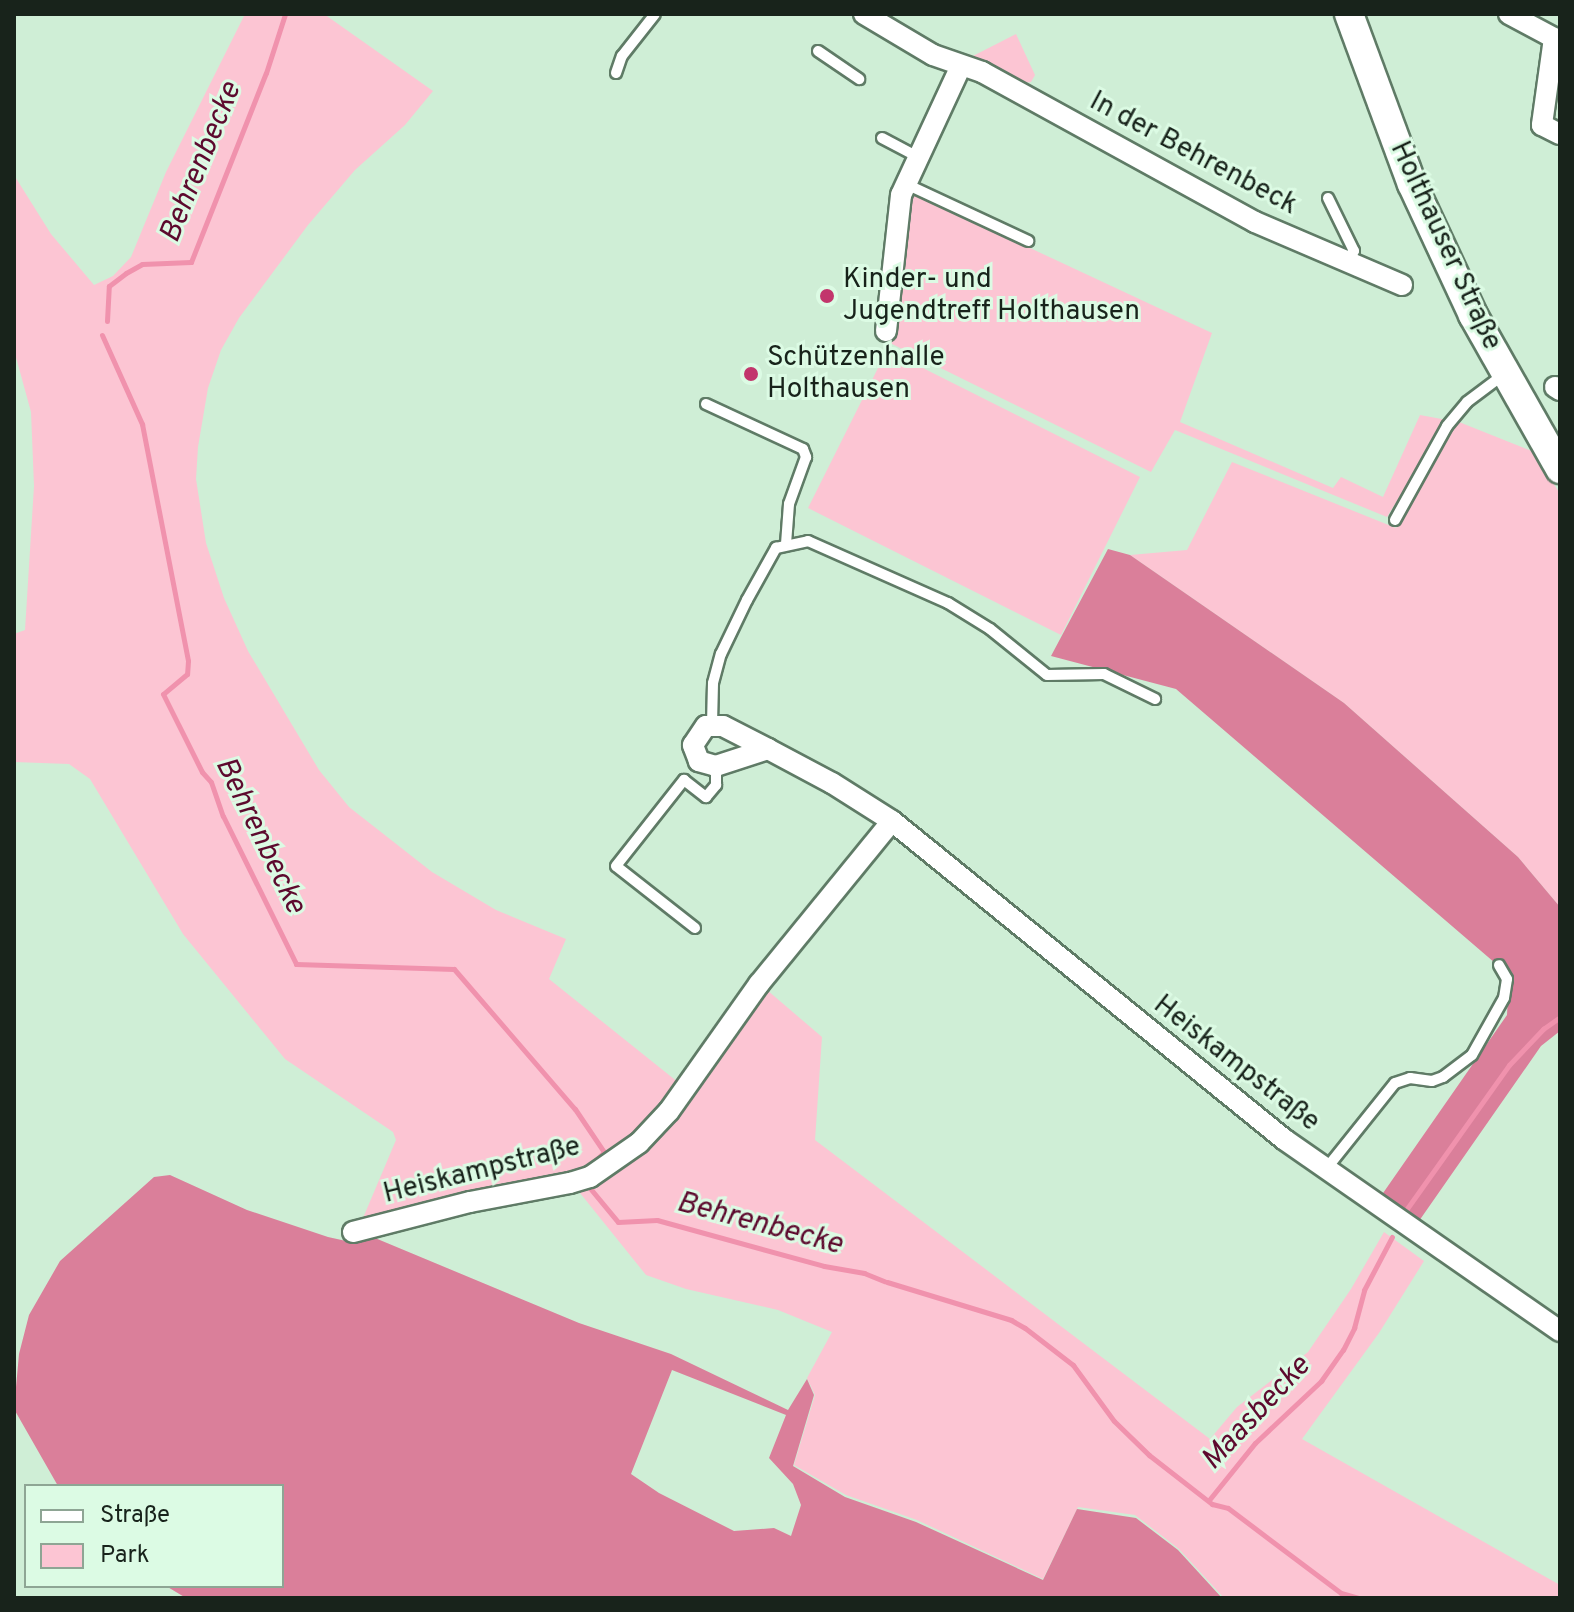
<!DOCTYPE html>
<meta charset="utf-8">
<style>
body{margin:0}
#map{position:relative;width:1574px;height:1612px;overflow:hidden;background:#cfeed6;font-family:Overpass,sans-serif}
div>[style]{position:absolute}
.green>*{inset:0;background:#fcc5d3}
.forest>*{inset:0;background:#da7f9a}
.stream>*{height:5px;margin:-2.5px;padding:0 2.5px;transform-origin:2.5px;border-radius:2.5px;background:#f092ad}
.roads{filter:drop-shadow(2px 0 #5f7b66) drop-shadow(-2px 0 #5f7b66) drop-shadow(0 2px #5f7b66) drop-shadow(0 -2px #5f7b66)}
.lane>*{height:10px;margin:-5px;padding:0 5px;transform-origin:5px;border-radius:5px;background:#fff}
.street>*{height:20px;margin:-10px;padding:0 10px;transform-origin:10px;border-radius:10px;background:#fff}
.secondary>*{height:28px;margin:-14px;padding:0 14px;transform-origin:14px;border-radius:14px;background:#fff}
.dots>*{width:22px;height:22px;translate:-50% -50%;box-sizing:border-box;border:4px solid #dcfbe4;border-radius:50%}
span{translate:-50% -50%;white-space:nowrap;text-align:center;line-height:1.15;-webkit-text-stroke:6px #dcfbe4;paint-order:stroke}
.street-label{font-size:28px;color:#18231b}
.poi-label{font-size:28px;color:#18231b}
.left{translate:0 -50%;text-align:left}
.water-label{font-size:30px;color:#5d0a2e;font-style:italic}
.frame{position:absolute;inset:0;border:16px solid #18231b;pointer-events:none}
.legend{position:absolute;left:24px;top:1484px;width:260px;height:104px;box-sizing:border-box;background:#dcfbe4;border:2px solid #8ea594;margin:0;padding:10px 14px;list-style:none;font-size:24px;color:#18231b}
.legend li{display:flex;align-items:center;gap:16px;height:40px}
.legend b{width:40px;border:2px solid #8ea594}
</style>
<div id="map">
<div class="green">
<div style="clip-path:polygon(245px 14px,324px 14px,433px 91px,405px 125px,355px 170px,308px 225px,239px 318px,221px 350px,208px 388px,198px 447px,196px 479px,206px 543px,224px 598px,248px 651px,319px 770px,349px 807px,432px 872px,496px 910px,566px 939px,549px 979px,689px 1091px,767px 990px,822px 1037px,815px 1140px,1210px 1439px,1237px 1407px,1308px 1352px,1351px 1289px,1384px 1232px,1424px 1261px,1379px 1333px,1302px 1439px,1560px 1585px,1560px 1598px,1224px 1598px,1179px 1549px,1135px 1515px,1078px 1507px,1043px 1579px,917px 1520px,846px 1495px,794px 1465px,815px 1395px,807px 1378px,832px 1332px,778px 1310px,686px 1289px,646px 1275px,576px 1188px,374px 1222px,363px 1218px,396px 1140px,393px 1132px,285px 1059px,183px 934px,90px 779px,69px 764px,14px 762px,14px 634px,25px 630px,34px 486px,31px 412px,14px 350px,14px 175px,51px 234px,94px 285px,113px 276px,131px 257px,166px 172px)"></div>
<div style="clip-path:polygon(1016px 34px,1035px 75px,1031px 82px,1024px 83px,971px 57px)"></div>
<div style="clip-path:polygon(906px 190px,1212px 333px,1180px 422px,1333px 488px,1341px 477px,1383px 497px,1420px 415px,1447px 420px,1387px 517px,1175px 430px,1151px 472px,890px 343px)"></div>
<div style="clip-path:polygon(887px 350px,1140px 477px,1061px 635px,808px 508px)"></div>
<div style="clip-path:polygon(1459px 422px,1534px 452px,1560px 494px,1560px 907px,1518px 857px,1344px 703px,1130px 555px,1187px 550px,1232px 462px,1396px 528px,1427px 467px)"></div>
</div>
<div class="forest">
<div style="clip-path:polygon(1108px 549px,1130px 555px,1344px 703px,1518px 857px,1560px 907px,1560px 1031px,1541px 1046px,1419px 1221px,1381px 1196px,1507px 1015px,1509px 975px,1176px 689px,1051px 656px)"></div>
<div style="clip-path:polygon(evenodd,170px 1175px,247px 1210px,328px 1237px,355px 1243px,375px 1238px,579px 1323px,671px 1354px,788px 1410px,807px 1379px,814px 1395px,793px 1466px,845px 1497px,916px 1522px,1043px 1580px,1077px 1509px,1136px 1518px,1178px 1550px,1222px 1598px,186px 1598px,166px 1586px,282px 1586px,282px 1486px,58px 1486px,14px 1409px,19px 1354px,29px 1315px,60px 1261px,154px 1177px,170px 1175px,672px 1370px,786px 1415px,769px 1458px,793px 1484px,801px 1505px,791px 1536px,774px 1528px,734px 1531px,659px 1493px,631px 1474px,672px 1370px)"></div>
</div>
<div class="stream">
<div style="left:107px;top:321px;width:35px;rotate:-87deg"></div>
<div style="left:109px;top:286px;width:21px;rotate:-37deg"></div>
<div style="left:126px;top:273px;width:18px;rotate:-29deg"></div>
<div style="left:142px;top:264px;width:49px;rotate:-2.3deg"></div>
<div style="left:191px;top:262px;width:203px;rotate:-68.4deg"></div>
<div style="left:266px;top:73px;width:62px;rotate:-72.1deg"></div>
<div style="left:102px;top:335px;width:98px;rotate:65.8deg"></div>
<div style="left:142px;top:424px;width:241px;rotate:79deg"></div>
<div style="left:188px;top:661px;width:13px;rotate:94deg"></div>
<div style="left:187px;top:674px;width:31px;rotate:140deg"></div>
<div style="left:163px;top:694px;width:87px;rotate:63.4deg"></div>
<div style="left:202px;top:772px;width:13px;rotate:48deg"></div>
<div style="left:211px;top:782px;width:36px;rotate:71deg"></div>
<div style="left:223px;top:816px;width:165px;rotate:63.7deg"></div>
<div style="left:296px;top:964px;width:158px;rotate:1.8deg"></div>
<div style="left:454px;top:969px;width:185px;rotate:49.2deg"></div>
<div style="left:575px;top:1109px;width:52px;rotate:56deg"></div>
<div style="left:604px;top:1152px;width:18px;rotate:135deg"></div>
<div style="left:589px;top:1187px;width:45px;rotate:50.4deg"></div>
<div style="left:618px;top:1222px;width:39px;rotate:-3deg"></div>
<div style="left:657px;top:1220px;width:173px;rotate:15.4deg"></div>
<div style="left:824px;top:1266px;width:41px;rotate:9.9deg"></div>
<div style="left:864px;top:1273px;width:22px;rotate:22deg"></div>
<div style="left:1406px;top:1210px;width:178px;rotate:-54.6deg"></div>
<div style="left:1509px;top:1065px;width:50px;rotate:-46.6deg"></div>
<div style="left:1543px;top:1029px;width:21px;rotate:-35deg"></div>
<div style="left:887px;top:1282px;width:130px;rotate:17deg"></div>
<div style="left:1011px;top:1320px;width:16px;rotate:30deg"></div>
<div style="left:1025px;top:1328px;width:61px;rotate:37.6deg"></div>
<div style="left:1073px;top:1365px;width:69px;rotate:53.8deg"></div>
<div style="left:1114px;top:1421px;width:49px;rotate:44.2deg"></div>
<div style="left:1149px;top:1455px;width:80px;rotate:37.9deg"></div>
<div style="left:1212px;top:1504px;width:16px;rotate:14deg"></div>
<div style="left:1228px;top:1508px;width:141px;rotate:37deg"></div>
<div style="left:1341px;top:1593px;width:18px;rotate:16deg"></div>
<div style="left:1209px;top:1500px;width:73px;rotate:-51.1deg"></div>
<div style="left:1255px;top:1443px;width:91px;rotate:-43.2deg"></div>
<div style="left:1321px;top:1381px;width:38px;rotate:-55deg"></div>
<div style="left:1343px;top:1350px;width:25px;rotate:-63deg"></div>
<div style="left:1354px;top:1328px;width:39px;rotate:-75deg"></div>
<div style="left:1364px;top:1290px;width:60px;rotate:-62.2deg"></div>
</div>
<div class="roads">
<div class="lane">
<div style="left:818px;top:51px;width:50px;rotate:34.3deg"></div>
<div style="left:616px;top:73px;width:18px;rotate:-71deg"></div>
<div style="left:622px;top:56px;width:53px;rotate:-51.8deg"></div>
<div style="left:882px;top:138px;width:41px;rotate:27.8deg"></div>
<div style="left:906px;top:184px;width:135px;rotate:25deg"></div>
<div style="left:1328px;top:198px;width:59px;rotate:63.9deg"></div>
<div style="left:1354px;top:251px;width:13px;rotate:129deg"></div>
<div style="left:706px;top:404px;width:107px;rotate:24.9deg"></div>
<div style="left:803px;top:449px;width:9px;rotate:69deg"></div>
<div style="left:806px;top:457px;width:50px;rotate:109.9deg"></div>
<div style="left:789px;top:504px;width:40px;rotate:94.3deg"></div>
<div style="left:1395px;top:520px;width:107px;rotate:-61deg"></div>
<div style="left:1447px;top:426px;width:31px;rotate:-50deg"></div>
<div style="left:1467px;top:402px;width:45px;rotate:-36.9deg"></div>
<div style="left:712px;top:724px;width:41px;rotate:-88.6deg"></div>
<div style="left:713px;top:683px;width:30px;rotate:-75deg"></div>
<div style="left:721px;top:654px;width:60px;rotate:-64.3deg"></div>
<div style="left:747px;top:600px;width:60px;rotate:-60.9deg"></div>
<div style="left:776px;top:548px;width:33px;rotate:-12deg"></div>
<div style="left:808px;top:541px;width:153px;rotate:23.9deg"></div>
<div style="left:948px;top:603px;width:49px;rotate:31.8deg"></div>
<div style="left:990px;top:629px;width:73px;rotate:38.9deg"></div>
<div style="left:1047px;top:675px;width:57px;rotate:-1deg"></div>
<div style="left:1104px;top:674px;width:57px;rotate:26.1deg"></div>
<div style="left:695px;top:928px;width:100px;rotate:-141.9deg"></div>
<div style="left:616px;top:866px;width:110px;rotate:-51.7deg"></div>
<div style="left:684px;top:780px;width:28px;rotate:38deg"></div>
<div style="left:706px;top:797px;width:16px;rotate:-50deg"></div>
<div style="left:716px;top:785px;width:19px;rotate:-90deg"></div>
<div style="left:1326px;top:1169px;width:110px;rotate:-51.3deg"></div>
<div style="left:1395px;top:1083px;width:16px;rotate:-18deg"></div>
<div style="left:1410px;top:1078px;width:22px;rotate:8deg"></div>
<div style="left:1432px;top:1081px;width:12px;rotate:-20deg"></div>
<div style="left:1443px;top:1077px;width:36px;rotate:-37deg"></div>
<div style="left:1472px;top:1055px;width:65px;rotate:-60.7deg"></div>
<div style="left:1504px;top:998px;width:19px;rotate:-81deg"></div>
<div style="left:1507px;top:979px;width:16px;rotate:-120deg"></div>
</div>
<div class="street">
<div style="left:864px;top:14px;width:80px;rotate:30.7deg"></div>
<div style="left:933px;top:55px;width:52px;rotate:19.1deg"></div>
<div style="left:982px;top:72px;width:311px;rotate:28.8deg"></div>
<div style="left:1255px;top:222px;width:160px;rotate:23.2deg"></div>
<div style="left:1509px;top:14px;width:51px;rotate:28.1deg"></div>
<div style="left:1554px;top:38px;width:88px;rotate:97.9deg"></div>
<div style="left:1542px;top:125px;width:20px;rotate:27deg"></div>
<div style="left:886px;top:331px;width:137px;rotate:-83.7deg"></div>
<div style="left:901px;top:195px;width:142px;rotate:-65.1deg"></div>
<div style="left:1555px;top:387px;width:6px;rotate:31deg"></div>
<div style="left:768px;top:749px;width:55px;rotate:161.9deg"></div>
<div style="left:716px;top:766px;width:18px;rotate:-164deg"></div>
<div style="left:699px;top:761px;width:17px;rotate:-111deg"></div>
<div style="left:693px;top:745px;width:23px;rotate:-56deg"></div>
<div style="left:706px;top:726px;width:17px"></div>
<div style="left:723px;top:726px;width:51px;rotate:27.1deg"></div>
<div style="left:768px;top:749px;width:72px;rotate:28deg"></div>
<div style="left:832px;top:783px;width:71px;rotate:32.3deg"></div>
<div style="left:892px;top:821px;width:506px;rotate:39.07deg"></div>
<div style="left:1285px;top:1140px;width:335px;rotate:34.8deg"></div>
<div style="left:353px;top:1232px;width:121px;rotate:-14.4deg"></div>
<div style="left:470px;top:1202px;width:102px;rotate:-10.8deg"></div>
<div style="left:570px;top:1183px;width:21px;rotate:-17deg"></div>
<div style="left:590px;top:1177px;width:60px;rotate:-34.8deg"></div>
<div style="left:639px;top:1143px;width:44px;rotate:-46.8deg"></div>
<div style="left:669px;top:1111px;width:156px;rotate:-54.7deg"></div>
<div style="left:759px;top:984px;width:210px;rotate:-50.8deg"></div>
</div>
<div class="secondary">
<div style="left:1349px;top:14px;width:181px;rotate:69.7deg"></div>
<div style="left:1412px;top:184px;width:145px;rotate:65deg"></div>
<div style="left:1473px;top:315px;width:177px;rotate:60.5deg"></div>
</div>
</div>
<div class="dots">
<div style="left:827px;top:296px;background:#c2366c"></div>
<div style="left:751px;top:374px;background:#c2366c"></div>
</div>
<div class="street-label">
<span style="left:1193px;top:154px;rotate:28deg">In der Behrenbeck</span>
<span style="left:1445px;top:246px;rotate:65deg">Holthauser Straße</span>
<span style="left:1236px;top:1064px;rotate:38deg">Heiskampstraße</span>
<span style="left:482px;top:1171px;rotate:-14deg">Heiskampstraße</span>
</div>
<div class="poi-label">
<span class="left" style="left:843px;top:296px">Kinder- und<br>Jugendtreff Holthausen</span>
<span class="left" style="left:767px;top:374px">Schützenhalle<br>Holthausen</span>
</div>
<div class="water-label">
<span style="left:202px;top:163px;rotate:-68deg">Behrenbecke</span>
<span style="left:259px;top:836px;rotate:64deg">Behrenbecke</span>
<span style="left:759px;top:1225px;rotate:15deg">Behrenbecke</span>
<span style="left:1257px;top:1414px;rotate:-47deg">Maasbecke</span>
</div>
<div class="frame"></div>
<ul class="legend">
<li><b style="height:10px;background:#fff"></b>Straße</li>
<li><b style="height:22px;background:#fcc5d3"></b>Park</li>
</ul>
</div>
